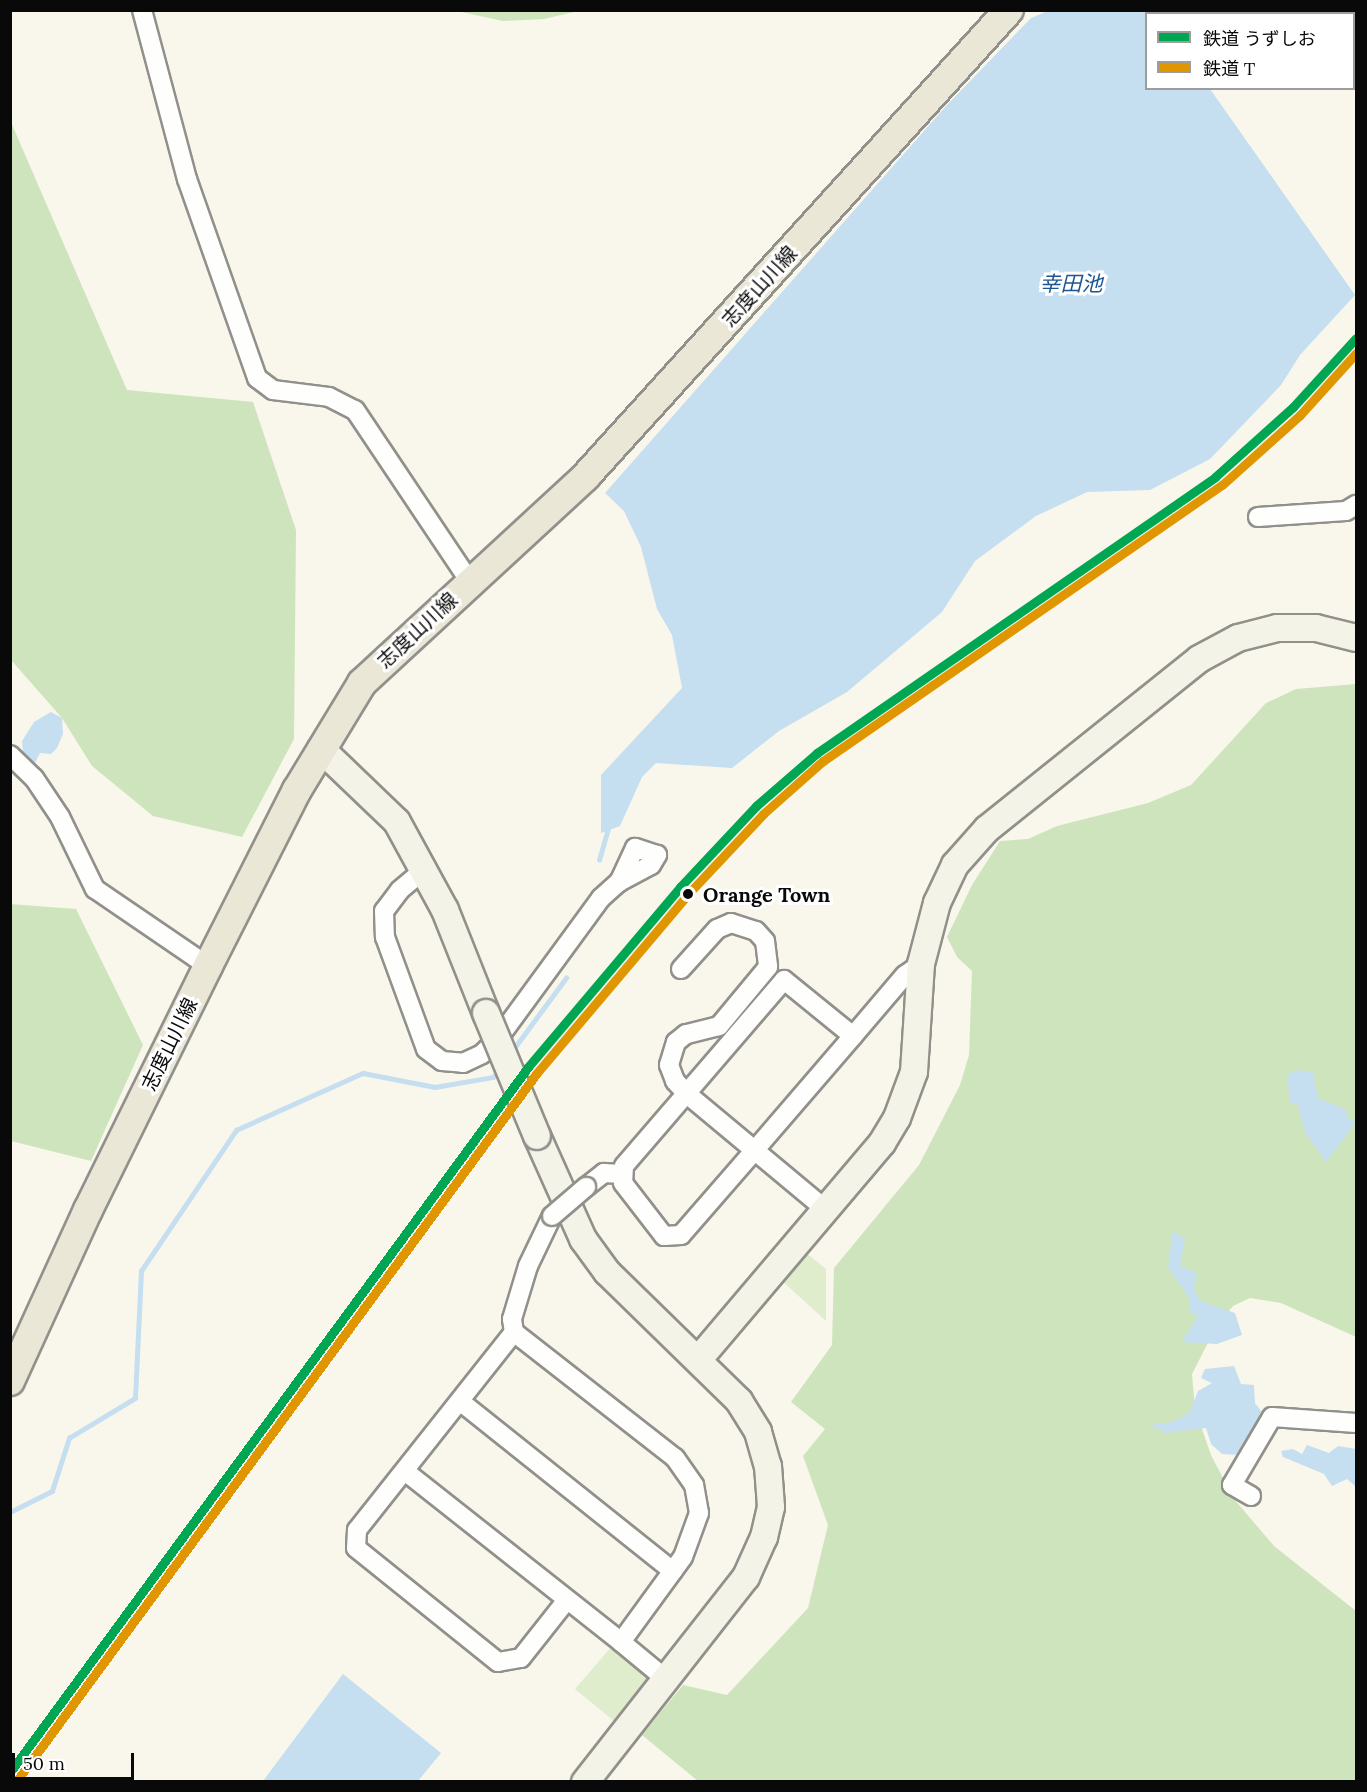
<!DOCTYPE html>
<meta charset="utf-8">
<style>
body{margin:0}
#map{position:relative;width:1367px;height:1792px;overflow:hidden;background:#f9f7ec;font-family:Lora,"Noto Sans JP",serif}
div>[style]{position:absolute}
.green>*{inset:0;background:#dfedcd}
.forest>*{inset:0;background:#cee4bc}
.water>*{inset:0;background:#c5def0}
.stream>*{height:4.5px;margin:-2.25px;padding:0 2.25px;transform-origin:2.25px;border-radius:2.25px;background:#c5def0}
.roads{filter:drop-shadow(2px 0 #91908b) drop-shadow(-2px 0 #91908b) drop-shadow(0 2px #91908b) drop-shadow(0 -2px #91908b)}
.street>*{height:18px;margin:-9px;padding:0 9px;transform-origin:9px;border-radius:9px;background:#fefefc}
.secondary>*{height:26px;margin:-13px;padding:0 13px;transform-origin:13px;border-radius:13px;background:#f3f3e7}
.primary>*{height:28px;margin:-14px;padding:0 14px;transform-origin:14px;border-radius:14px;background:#eae7d7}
.bridges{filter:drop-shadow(2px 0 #91908b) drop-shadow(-2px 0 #91908b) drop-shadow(0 2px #91908b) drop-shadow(0 -2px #91908b)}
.street-bridge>*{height:18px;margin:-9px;padding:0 9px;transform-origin:9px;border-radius:9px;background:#fefefc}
.secondary-bridge>*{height:26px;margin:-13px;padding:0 13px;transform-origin:13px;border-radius:13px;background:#f3f3e7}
.rail-1>*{height:9px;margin:-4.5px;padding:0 4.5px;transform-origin:4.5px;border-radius:4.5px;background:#00a651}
.rail-2>*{height:9px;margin:-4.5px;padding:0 4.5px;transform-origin:4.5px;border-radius:4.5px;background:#df9601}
.dots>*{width:16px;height:16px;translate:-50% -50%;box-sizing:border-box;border:3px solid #fff;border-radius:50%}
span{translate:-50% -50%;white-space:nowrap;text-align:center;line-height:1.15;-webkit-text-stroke:6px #fff;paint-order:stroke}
.street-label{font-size:20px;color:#090909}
.stop-label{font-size:20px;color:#090909;font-weight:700}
.left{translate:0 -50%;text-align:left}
.water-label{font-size:21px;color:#1d5491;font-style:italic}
.frame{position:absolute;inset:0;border:12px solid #090909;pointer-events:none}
.legend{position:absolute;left:1145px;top:12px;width:210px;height:78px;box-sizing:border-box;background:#fff;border:2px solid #9d9d9d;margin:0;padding:8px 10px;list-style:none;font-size:18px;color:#090909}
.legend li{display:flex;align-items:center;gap:12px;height:30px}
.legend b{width:30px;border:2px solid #9d9d9d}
.scale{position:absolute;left:12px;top:1753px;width:122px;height:27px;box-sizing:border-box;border:3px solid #090909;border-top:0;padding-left:8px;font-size:18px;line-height:21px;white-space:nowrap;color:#090909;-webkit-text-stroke:4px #fff;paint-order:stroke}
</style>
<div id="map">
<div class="green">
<div style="clip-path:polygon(805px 1252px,826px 1269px,826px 1321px,781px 1280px)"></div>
<div style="clip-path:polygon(612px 1646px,656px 1681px,620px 1726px,575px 1689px)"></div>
</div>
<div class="forest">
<div style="clip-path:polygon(457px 11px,578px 11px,544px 19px,503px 21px)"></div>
<div style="clip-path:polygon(10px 120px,127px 390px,253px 402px,296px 530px,294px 739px,242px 837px,153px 816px,92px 766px,62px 718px,11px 660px)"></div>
<div style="clip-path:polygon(1356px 684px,1356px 1337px,1281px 1303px,1250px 1298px,1233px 1306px,1217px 1325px,1192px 1374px,1195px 1409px,1211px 1455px,1234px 1499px,1274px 1546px,1356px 1611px,1356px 1781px,698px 1781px,642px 1735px,683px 1685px,727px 1695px,808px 1608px,828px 1525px,803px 1456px,825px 1429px,791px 1402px,832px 1345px,834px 1268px,919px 1165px,960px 1085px,969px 1055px,972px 971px,957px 957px,947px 937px,972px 885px,1000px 841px,1028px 839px,1057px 826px,1148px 803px,1191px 785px,1266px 703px,1296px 689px)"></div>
<div style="clip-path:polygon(10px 904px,76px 909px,143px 1045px,91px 1161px,11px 1141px)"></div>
</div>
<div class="water">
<div style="clip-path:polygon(1048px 11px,1154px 11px,1157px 13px,1146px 14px,1146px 88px,1210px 89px,1355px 295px,1300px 355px,1281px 385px,1210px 459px,1150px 490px,1087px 492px,1036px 516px,975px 561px,942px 612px,847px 692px,779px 731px,732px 768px,656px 763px,642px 777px,620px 826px,601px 833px,601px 775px,682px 688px,672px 635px,657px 609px,641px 547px,624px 511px,605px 493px,946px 106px,1031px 18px)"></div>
<div style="clip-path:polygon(51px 712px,62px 718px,63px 734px,57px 748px,51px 754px,40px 753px,34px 765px,23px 754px,22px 741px,34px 722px)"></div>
<div style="clip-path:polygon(1298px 1070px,1313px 1072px,1318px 1098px,1338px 1106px,1347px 1111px,1347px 1119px,1356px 1122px,1326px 1162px,1305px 1132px,1298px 1105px,1290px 1102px,1287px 1075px)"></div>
<div style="clip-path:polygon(1173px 1231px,1185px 1239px,1180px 1266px,1197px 1273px,1194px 1290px,1201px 1301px,1235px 1313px,1242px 1335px,1217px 1344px,1182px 1342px,1198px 1315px,1189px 1312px,1189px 1298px,1168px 1267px)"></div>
<div style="clip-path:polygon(1234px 1366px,1241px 1384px,1254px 1385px,1255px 1403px,1264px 1415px,1240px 1455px,1222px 1454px,1211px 1444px,1206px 1428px,1166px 1433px,1150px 1425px,1173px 1422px,1189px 1413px,1198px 1391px,1212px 1383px,1201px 1378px,1205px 1369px)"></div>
<div style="clip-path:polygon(1307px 1445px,1329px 1453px,1338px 1446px,1356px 1449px,1356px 1487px,1347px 1479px,1332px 1486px,1324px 1474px,1283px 1457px,1281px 1451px,1293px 1449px,1302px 1454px)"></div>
<div style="clip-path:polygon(343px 1674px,441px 1753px,418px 1781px,263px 1781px)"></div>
</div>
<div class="stream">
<div style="left:599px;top:860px;width:36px;rotate:-74deg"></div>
<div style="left:512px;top:1051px;width:91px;rotate:-53.5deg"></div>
<div style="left:10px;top:1512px;width:47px;rotate:-26.6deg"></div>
<div style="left:52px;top:1491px;width:56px;rotate:-72.2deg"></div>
<div style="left:69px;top:1438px;width:77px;rotate:-31.2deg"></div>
<div style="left:135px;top:1398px;width:127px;rotate:-87.3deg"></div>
<div style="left:141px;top:1271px;width:170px;rotate:-56deg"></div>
<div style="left:236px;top:1130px;width:139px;rotate:-24.2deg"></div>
<div style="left:363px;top:1073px;width:73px;rotate:11deg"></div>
<div style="left:435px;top:1087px;width:59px;rotate:-9.8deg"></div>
<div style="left:493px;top:1077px;width:12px;rotate:-55deg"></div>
</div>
<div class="roads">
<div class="street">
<div style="left:142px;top:10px;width:175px;rotate:75.1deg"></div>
<div style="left:187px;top:179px;width:211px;rotate:70.6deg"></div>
<div style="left:257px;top:378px;width:20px;rotate:37deg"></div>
<div style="left:273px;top:390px;width:56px;rotate:7.1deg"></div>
<div style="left:329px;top:397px;width:29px;rotate:27deg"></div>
<div style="left:355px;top:410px;width:207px;rotate:56.2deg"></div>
<div style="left:1228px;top:10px;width:6px;rotate:45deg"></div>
<div style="left:1323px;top:14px;width:6px;rotate:-39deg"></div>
<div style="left:1258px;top:517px;width:88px;rotate:-3.9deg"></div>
<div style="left:1346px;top:511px;width:12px;rotate:-31deg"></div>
<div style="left:10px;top:755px;width:33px;rotate:44deg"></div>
<div style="left:34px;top:778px;width:47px;rotate:56.3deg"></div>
<div style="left:60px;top:817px;width:80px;rotate:64.1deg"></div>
<div style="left:95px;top:889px;width:137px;rotate:34.3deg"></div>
<div style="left:425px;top:869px;width:33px;rotate:140deg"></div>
<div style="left:400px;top:890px;width:26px;rotate:127deg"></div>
<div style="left:384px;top:911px;width:26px;rotate:88deg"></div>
<div style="left:385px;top:937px;width:119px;rotate:69.9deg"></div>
<div style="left:426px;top:1049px;width:20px;rotate:37deg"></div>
<div style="left:442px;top:1061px;width:21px;rotate:5deg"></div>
<div style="left:463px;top:1063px;width:21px;rotate:-25deg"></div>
<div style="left:482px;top:1054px;width:25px;rotate:-45deg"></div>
<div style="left:500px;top:1036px;width:171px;rotate:-53.8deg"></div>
<div style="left:601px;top:898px;width:24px;rotate:-42deg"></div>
<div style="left:619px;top:882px;width:36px;rotate:-28deg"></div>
<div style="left:651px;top:865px;width:12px;rotate:-59deg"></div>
<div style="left:657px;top:855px;width:23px;rotate:-162deg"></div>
<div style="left:635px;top:848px;width:38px;rotate:115deg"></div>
<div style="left:681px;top:969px;width:54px;rotate:-48deg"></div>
<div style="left:717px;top:929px;width:15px;rotate:-23deg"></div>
<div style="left:731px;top:923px;width:26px;rotate:18deg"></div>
<div style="left:756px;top:931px;width:13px;rotate:48deg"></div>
<div style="left:765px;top:941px;width:26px;rotate:83deg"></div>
<div style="left:768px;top:967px;width:77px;rotate:129.7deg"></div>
<div style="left:719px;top:1026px;width:34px;rotate:166deg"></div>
<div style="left:686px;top:1034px;width:13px;rotate:141deg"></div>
<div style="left:676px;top:1042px;width:24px;rotate:107deg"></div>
<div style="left:669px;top:1065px;width:17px;rotate:69deg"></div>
<div style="left:675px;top:1081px;width:18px;rotate:47deg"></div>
<div style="left:687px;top:1094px;width:180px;rotate:39.8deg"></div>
<div style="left:853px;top:1036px;width:89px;rotate:-140.9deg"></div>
<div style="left:784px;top:980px;width:245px;rotate:130.7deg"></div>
<div style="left:624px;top:1166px;width:17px;rotate:93deg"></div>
<div style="left:623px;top:1183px;width:67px;rotate:52.3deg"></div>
<div style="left:664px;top:1236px;width:17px;rotate:-3deg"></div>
<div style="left:681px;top:1235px;width:111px;rotate:-49deg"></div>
<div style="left:754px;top:1151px;width:152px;rotate:-49.3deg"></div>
<div style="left:853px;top:1036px;width:80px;rotate:-49.6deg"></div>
<div style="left:905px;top:975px;width:19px;rotate:-35deg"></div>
<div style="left:586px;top:1187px;width:23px;rotate:-38deg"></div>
<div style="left:604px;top:1173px;width:17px;rotate:3deg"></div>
<div style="left:514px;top:1332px;width:253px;rotate:128.4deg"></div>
<div style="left:357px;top:1530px;width:18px;rotate:93deg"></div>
<div style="left:356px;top:1548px;width:182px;rotate:38.8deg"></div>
<div style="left:498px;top:1662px;width:23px;rotate:-10deg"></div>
<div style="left:521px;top:1658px;width:73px;rotate:-51.7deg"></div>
<div style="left:461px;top:1402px;width:271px;rotate:38.6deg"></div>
<div style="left:406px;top:1472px;width:274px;rotate:38.3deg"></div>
<div style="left:621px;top:1642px;width:105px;rotate:-53.9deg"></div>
<div style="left:683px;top:1557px;width:47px;rotate:-70deg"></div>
<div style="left:699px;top:1513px;width:28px;rotate:-100deg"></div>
<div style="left:694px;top:1485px;width:33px;rotate:-125deg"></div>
<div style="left:675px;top:1458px;width:204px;rotate:-142deg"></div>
<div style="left:514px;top:1332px;width:13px;rotate:-99deg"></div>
<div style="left:512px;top:1319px;width:55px;rotate:-73.2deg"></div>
<div style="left:528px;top:1266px;width:55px;rotate:-64.4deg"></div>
<div style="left:1251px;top:1496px;width:22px;rotate:-150deg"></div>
<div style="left:1232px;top:1485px;width:79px;rotate:-59.5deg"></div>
<div style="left:1272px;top:1417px;width:84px;rotate:4.1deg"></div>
<div style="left:621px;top:1642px;width:60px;rotate:39.6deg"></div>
</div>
<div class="secondary">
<div style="left:321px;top:749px;width:105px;rotate:43.8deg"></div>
<div style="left:397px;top:822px;width:100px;rotate:61.4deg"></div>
<div style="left:445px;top:910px;width:111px;rotate:68.3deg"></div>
<div style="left:537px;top:1136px;width:113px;rotate:65.9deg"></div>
<div style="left:583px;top:1239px;width:41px;rotate:54deg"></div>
<div style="left:607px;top:1272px;width:185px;rotate:44.3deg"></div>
<div style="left:739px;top:1401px;width:36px;rotate:58deg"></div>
<div style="left:758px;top:1432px;width:35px;rotate:74deg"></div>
<div style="left:768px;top:1466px;width:41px;rotate:85.8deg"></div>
<div style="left:771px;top:1507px;width:31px;rotate:103deg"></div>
<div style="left:764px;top:1537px;width:44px;rotate:114.2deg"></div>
<div style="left:746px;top:1577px;width:261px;rotate:128.1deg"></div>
<div style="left:698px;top:1360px;width:285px;rotate:-49.7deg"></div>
<div style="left:882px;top:1143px;width:29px;rotate:-59deg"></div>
<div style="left:897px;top:1118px;width:49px;rotate:-69.7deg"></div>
<div style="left:914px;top:1072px;width:108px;rotate:-86.3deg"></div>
<div style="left:921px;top:964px;width:63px;rotate:-75.3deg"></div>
<div style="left:937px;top:903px;width:42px;rotate:-64.7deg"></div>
<div style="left:955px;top:865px;width:48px;rotate:-48.4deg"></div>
<div style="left:987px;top:829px;width:272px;rotate:-38.7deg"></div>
<div style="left:1199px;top:659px;width:44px;rotate:-28.3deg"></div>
<div style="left:1238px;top:638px;width:40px;rotate:-14.4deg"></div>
<div style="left:1277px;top:628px;width:39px"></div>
<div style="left:1316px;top:628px;width:41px;rotate:14deg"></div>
</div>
<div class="primary">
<div style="left:10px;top:1381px;width:188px;rotate:-65.5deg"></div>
<div style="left:88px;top:1210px;width:272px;rotate:-63.8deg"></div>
<div style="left:208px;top:966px;width:197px;rotate:-63.2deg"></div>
<div style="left:297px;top:790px;width:125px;rotate:-58.7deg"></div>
<div style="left:362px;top:683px;width:305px;rotate:-42.7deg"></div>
<div style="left:586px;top:476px;width:629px;rotate:-47.77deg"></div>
</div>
</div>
<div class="bridges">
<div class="street-bridge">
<div style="left:552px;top:1216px;width:45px;rotate:-40.5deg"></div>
</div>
<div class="secondary-bridge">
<div style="left:486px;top:1013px;width:133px;rotate:67.5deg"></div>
</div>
</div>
<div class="rail-1">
<div style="left:10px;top:1772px;width:875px;rotate:-53.69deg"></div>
<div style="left:528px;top:1067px;width:236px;rotate:-49.8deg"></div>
<div style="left:680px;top:887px;width:111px;rotate:-46.8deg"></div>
<div style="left:756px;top:806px;width:81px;rotate:-41deg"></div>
<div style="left:817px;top:753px;width:484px;rotate:-34.7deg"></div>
<div style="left:1215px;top:477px;width:105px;rotate:-41.9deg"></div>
<div style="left:1293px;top:407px;width:93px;rotate:-47.6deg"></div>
</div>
<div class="rail-2">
<div style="left:18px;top:1779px;width:875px;rotate:-53.69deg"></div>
<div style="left:536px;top:1074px;width:236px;rotate:-49.8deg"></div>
<div style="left:688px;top:894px;width:110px;rotate:-46.8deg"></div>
<div style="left:763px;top:814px;width:80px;rotate:-41.5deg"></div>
<div style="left:823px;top:761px;width:485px;rotate:-34.7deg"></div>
<div style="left:1222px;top:485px;width:105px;rotate:-41.9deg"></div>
<div style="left:1300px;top:415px;width:84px;rotate:-47.9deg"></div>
</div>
<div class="dots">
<div style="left:688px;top:894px;background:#090909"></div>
</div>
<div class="street-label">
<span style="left:759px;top:286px;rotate:-48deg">志度山川線</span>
<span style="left:417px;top:630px;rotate:-43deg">志度山川線</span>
<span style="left:169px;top:1044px;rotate:-64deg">志度山川線</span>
</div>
<div class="stop-label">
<span class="left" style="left:703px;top:894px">Orange Town</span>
</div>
<div class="water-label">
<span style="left:1071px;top:284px">幸田池</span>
</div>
<div class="frame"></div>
<ul class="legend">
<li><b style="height:8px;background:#00a651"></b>鉄道 うずしお</li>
<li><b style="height:8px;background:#df9601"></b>鉄道 T</li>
</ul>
<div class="scale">50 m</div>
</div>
